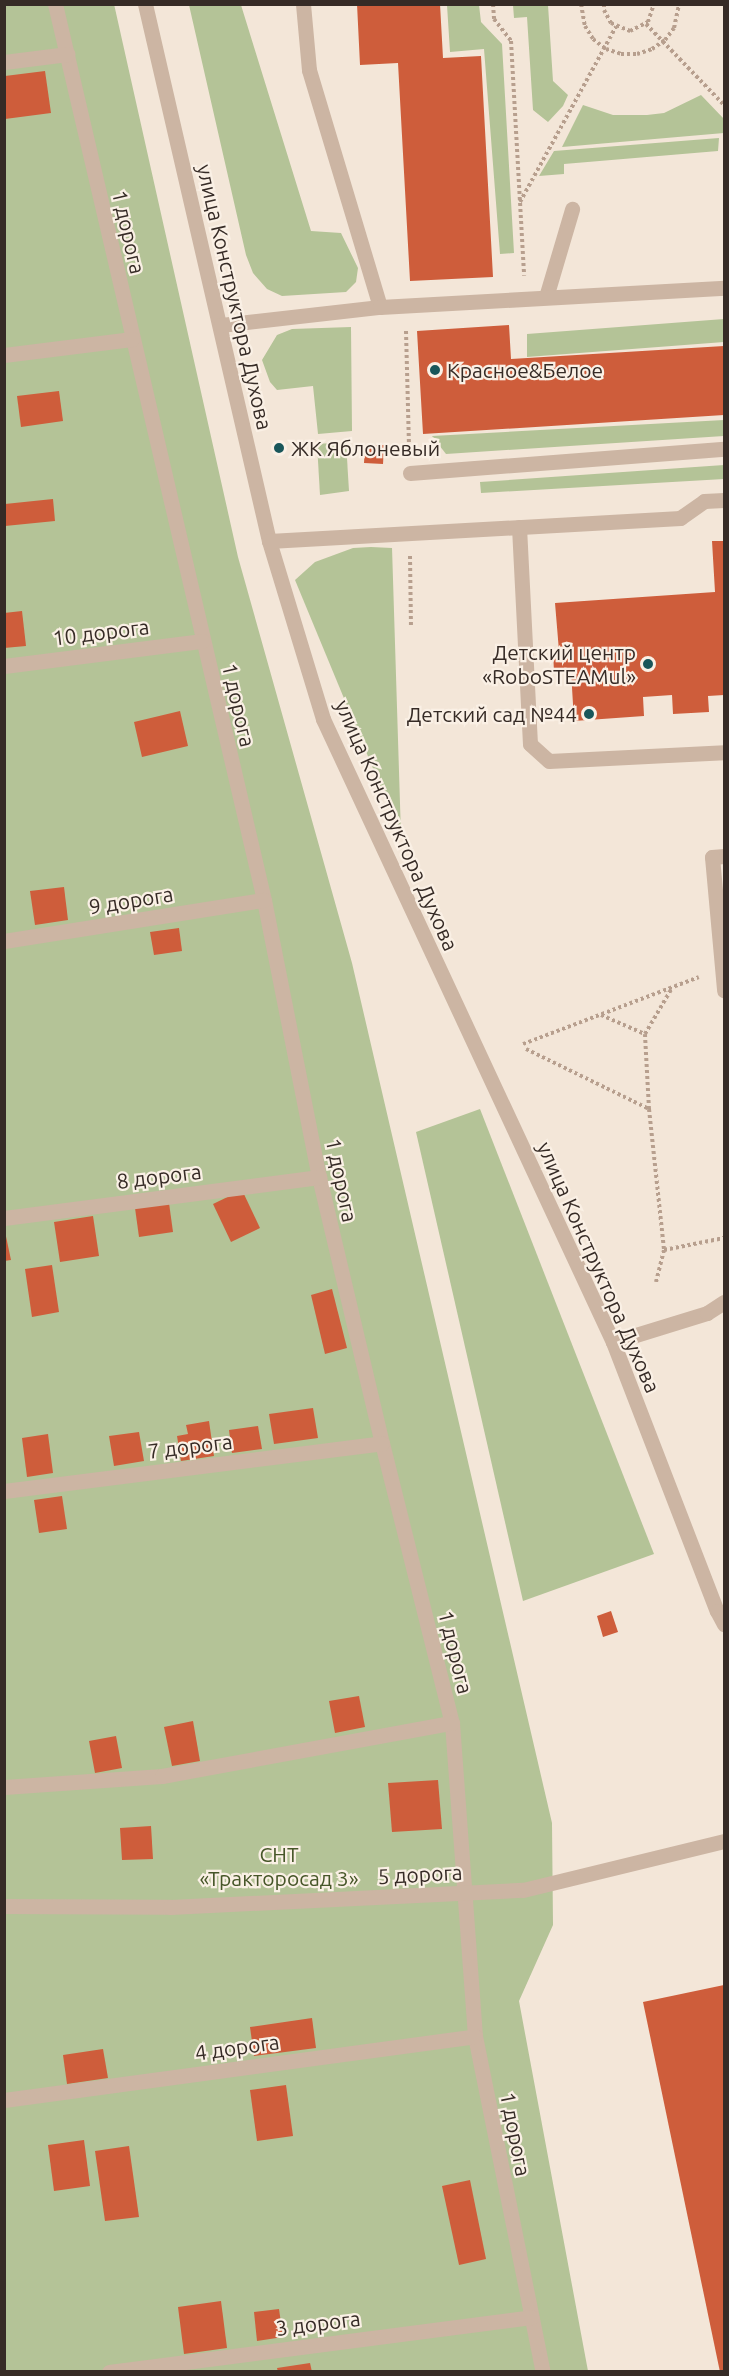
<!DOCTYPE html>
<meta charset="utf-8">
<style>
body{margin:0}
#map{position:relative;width:729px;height:2376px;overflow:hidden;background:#f3e6d8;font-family:Ubuntu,sans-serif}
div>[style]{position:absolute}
.green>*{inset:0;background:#b4c397}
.building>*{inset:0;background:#ce5d3b}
.path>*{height:4px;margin-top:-2px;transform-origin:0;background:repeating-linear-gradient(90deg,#b79f8e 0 3px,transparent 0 6px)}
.minor>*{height:15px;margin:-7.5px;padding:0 7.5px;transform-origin:7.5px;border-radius:7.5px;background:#ccb5a3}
.dots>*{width:16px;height:16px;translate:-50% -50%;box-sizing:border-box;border:3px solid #faf0e5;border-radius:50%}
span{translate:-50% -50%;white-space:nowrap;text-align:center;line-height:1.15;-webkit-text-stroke:4.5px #faf0e5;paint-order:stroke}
.street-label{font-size:21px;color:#362b26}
.poi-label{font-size:21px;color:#362b26}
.left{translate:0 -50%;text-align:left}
.right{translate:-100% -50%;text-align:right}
.park-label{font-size:21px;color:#465628}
.frame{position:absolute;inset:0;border:6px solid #362b26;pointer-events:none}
</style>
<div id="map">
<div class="green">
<div style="clip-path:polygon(114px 4px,238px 557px,352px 963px,552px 1823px,553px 1925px,519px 2001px,588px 2371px,5px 2372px,4px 5px)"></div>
<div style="clip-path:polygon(189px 5px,241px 5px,311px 231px,341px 233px,358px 268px,356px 282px,346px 292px,282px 296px,267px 289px,253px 273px,246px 255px)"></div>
<div style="clip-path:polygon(447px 5px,479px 5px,481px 22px,502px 44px,514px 253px,500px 254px,484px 49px,450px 52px)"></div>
<div style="clip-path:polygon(513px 5px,548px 5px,553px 81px,568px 95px,563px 106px,548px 122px,533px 110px,527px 17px,514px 18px)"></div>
<div style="clip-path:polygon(701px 95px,724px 119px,724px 133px,562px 147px,583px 105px,613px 115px,647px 115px,664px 113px)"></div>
<div style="clip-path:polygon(719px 138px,718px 151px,564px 164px,564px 174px,539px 176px,554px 151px)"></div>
<div style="clip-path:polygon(724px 319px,724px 342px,527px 357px,527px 334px)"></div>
<div style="clip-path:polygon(351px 327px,352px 431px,318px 434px,313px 386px,277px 390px,270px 382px,262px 360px,277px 335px,292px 329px)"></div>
<div style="clip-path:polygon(724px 420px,724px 436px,446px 454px,432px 436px)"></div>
<div style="clip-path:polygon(346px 442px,349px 491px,320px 495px,317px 444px)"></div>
<div style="clip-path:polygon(724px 465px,724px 479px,481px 493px,480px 482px)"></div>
<div style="clip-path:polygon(371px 547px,392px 548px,401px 836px,295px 580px,315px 562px,353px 548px)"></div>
<div style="clip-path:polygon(480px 1109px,654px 1554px,523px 1601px,416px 1132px)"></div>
</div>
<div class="building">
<div style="clip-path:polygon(357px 4px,440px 4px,443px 58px,481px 56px,493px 277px,410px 281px,398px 63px,360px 65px)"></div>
<div style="clip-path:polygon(45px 71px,51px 113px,5px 119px,5px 76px)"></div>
<div style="clip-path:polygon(509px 325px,511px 359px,724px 346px,724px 415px,423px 434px,417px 331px)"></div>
<div style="clip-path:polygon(59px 391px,63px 421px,21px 427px,17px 396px)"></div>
<div style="clip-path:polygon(365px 445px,384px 445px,383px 464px,364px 463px)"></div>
<div style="clip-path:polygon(53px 499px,55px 521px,5px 526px,5px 504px)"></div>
<div style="clip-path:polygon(712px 541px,724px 541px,724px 695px,708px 696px,709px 712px,673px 714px,672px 695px,643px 697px,644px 716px,574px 721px,571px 671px,554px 672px,553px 651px,559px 651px,555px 603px,715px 592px)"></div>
<div style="clip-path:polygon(22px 611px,26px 646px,4px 648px,4px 613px)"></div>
<div style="clip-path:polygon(180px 711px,188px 746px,142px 757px,134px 722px)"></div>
<div style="clip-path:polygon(64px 887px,68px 920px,35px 925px,30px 891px)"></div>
<div style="clip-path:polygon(179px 928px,182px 951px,154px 955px,150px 932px)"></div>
<div style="clip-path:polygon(242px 1190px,260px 1228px,231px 1242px,213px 1204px)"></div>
<div style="clip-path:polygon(169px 1203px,173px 1232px,139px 1237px,135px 1208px)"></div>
<div style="clip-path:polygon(93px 1216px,99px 1256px,60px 1262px,54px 1222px)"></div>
<div style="clip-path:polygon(4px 1227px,11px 1260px,4px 1261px)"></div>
<div style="clip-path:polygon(52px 1265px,59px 1312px,32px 1317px,25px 1269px)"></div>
<div style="clip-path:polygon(332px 1289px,347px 1348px,325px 1354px,311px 1295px)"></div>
<div style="clip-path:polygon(313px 1408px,318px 1438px,274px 1444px,269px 1414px)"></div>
<div style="clip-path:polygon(209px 1421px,214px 1456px,181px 1461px,177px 1436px,188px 1434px,186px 1425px)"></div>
<div style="clip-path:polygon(258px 1426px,262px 1449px,232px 1453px,229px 1430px)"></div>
<div style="clip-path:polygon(139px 1432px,144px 1461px,114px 1466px,109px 1436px)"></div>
<div style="clip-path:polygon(48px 1434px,53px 1473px,27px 1477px,22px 1438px)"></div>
<div style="clip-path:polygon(62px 1496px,67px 1529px,39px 1533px,34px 1500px)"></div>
<div style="clip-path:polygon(611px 1611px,618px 1632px,603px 1637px,597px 1616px)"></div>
<div style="clip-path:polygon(359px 1696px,365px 1727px,335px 1733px,329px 1701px)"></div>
<div style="clip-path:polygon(193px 1721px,200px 1761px,172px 1766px,164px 1727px)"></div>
<div style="clip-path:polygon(116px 1736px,122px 1768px,95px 1773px,89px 1741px)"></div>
<div style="clip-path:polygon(438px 1780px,442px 1829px,392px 1832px,388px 1783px)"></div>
<div style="clip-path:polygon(151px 1826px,153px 1859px,122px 1860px,120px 1828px)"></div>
<div style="clip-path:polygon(724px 1985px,724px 2372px,720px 2372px,643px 2002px)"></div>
<div style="clip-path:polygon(312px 2018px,316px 2048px,254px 2056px,250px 2027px)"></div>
<div style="clip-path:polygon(103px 2049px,108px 2078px,67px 2084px,63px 2055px)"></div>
<div style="clip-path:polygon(286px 2085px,293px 2136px,257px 2141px,250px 2090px)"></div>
<div style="clip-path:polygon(84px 2140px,90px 2186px,54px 2191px,48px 2145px)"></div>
<div style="clip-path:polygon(129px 2146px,139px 2217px,105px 2221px,95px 2151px)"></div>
<div style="clip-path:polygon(470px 2180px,486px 2259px,459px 2265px,442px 2186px)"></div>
<div style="clip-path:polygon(221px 2301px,227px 2348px,184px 2354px,178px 2307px)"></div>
<div style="clip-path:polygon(279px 2309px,283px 2337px,257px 2341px,254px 2312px)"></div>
<div style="clip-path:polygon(310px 2363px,312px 2372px,278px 2372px,277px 2368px)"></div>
</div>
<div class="path">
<div style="left:493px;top:4px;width:15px;rotate:86deg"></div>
<div style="left:494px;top:19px;width:28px;rotate:52deg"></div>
<div style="left:511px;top:41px;width:235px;rotate:86.8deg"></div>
<div style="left:581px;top:4px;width:22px;rotate:80deg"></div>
<div style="left:585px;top:26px;width:15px;rotate:58deg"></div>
<div style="left:593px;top:39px;width:16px;rotate:38deg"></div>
<div style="left:606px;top:49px;width:16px;rotate:18deg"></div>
<div style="left:621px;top:54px;width:16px"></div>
<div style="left:637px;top:54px;width:16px;rotate:-18deg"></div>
<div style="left:652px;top:49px;width:16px;rotate:-35deg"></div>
<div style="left:665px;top:40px;width:15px;rotate:-53deg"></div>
<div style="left:674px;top:28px;width:25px;rotate:-78deg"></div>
<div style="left:604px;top:4px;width:6px;rotate:90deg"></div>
<div style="left:604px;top:10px;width:15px;rotate:62deg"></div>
<div style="left:611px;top:23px;width:21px;rotate:23deg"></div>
<div style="left:630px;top:31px;width:20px;rotate:-27deg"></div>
<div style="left:648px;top:22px;width:19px;rotate:-72deg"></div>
<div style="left:646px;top:24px;width:112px;rotate:46.1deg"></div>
<div style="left:520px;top:202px;width:200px;rotate:-61.3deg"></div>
<div style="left:406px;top:331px;width:118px;rotate:88.5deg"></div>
<div style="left:410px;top:556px;width:71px;rotate:89.2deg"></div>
<div style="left:601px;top:1015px;width:48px;rotate:23.4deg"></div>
<div style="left:523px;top:1044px;width:188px;rotate:-20.8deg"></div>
<div style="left:526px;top:1049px;width:137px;rotate:26deg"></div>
<div style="left:649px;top:1109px;width:142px;rotate:83.9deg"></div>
<div style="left:649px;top:1109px;width:75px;rotate:-93.1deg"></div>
<div style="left:645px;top:1034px;width:53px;rotate:-59.6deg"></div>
<div style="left:656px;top:1282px;width:33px;rotate:-76deg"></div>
<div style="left:664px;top:1250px;width:61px;rotate:-11.3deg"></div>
</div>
<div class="minor">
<div style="left:55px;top:4px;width:920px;rotate:76.87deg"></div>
<div style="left:264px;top:900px;width:282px;rotate:78.8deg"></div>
<div style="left:319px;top:1177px;width:273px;rotate:76.7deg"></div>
<div style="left:382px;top:1443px;width:289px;rotate:76deg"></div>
<div style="left:452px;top:1723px;width:314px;rotate:85.8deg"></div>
<div style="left:475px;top:2036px;width:343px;rotate:78.6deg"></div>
<div style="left:145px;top:4px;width:551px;rotate:77deg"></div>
<div style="left:269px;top:541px;width:186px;rotate:73.1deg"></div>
<div style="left:323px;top:719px;width:687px;rotate:65.04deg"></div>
<div style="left:613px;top:1342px;width:288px;rotate:68.9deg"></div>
<div style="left:717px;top:1611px;width:15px;rotate:62deg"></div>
<div style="left:303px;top:4px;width:66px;rotate:84.8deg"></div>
<div style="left:309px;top:70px;width:247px;rotate:73.3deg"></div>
<div style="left:4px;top:62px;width:64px;rotate:-7.2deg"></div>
<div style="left:546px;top:297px;width:92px;rotate:-73.5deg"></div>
<div style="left:221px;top:325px;width:160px;rotate:-6.5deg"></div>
<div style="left:380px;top:307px;width:345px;rotate:-3.2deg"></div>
<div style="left:4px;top:355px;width:129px;rotate:-7.1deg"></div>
<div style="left:410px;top:473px;width:315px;rotate:-4.4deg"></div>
<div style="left:519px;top:527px;width:217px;rotate:87.1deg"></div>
<div style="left:530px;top:744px;width:25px;rotate:42deg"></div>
<div style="left:549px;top:761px;width:175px;rotate:-2.9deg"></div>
<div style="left:269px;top:541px;width:412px;rotate:-3.2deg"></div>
<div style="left:680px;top:518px;width:29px;rotate:-35deg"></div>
<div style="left:704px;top:501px;width:20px;rotate:-3deg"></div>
<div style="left:4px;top:666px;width:200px;rotate:-7.2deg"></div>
<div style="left:724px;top:856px;width:12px;rotate:175deg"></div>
<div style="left:712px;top:857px;width:134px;rotate:84.8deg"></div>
<div style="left:4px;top:941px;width:263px;rotate:-9deg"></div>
<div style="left:4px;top:1218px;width:318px;rotate:-7.4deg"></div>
<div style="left:613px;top:1342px;width:98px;rotate:-17.1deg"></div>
<div style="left:707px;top:1313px;width:20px;rotate:-33deg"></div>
<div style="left:4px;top:1491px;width:381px;rotate:-7.2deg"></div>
<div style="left:4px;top:1787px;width:158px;rotate:-4deg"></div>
<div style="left:162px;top:1776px;width:295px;rotate:-10.4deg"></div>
<div style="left:4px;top:1906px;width:166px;rotate:0.3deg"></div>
<div style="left:170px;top:1907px;width:353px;rotate:-2.8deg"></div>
<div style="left:523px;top:1890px;width:207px;rotate:-13.7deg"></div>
<div style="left:4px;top:2100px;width:475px;rotate:-7.7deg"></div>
<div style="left:109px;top:2372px;width:426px;rotate:-7.4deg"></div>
</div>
<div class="dots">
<div style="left:435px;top:370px;background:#19565a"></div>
<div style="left:279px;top:448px;background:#19565a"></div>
<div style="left:648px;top:664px;background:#19565a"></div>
<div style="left:589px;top:714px;background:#19565a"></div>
</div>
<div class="street-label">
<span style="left:129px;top:232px;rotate:77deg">1 дорога</span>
<span style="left:235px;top:297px;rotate:77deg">улица Конструктора Духова</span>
<span style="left:101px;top:632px;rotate:-7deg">10 дорога</span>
<span style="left:239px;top:705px;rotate:77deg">1 дорога</span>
<span style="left:397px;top:825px;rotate:66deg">улица Конструктора Духова</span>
<span style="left:131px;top:900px;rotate:-9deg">9 дорога</span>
<span style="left:159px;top:1176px;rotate:-7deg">8 дорога</span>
<span style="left:342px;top:1180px;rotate:78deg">1 дорога</span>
<span style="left:599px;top:1267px;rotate:66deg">улица Конструктора Духова</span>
<span style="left:190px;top:1446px;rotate:-7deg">7 дорога</span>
<span style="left:456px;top:1652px;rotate:76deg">1 дорога</span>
<span style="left:420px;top:1874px;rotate:-3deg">5 дорога</span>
<span style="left:237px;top:2047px;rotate:-8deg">4 дорога</span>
<span style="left:516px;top:2134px;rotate:79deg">1 дорога</span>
<span style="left:318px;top:2323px;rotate:-7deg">3 дорога</span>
</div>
<div class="poi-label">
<span class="left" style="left:447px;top:370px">Красное&amp;Белое</span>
<span class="left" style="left:291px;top:448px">ЖК Яблоневый</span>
<span class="right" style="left:636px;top:664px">Детский центр<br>«RoboSTEAMul»</span>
<span class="right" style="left:577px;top:714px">Детский сад №44</span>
</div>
<div class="park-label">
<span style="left:279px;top:1866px">СНТ<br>«Тракторосад 3»</span>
</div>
<div class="frame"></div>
</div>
